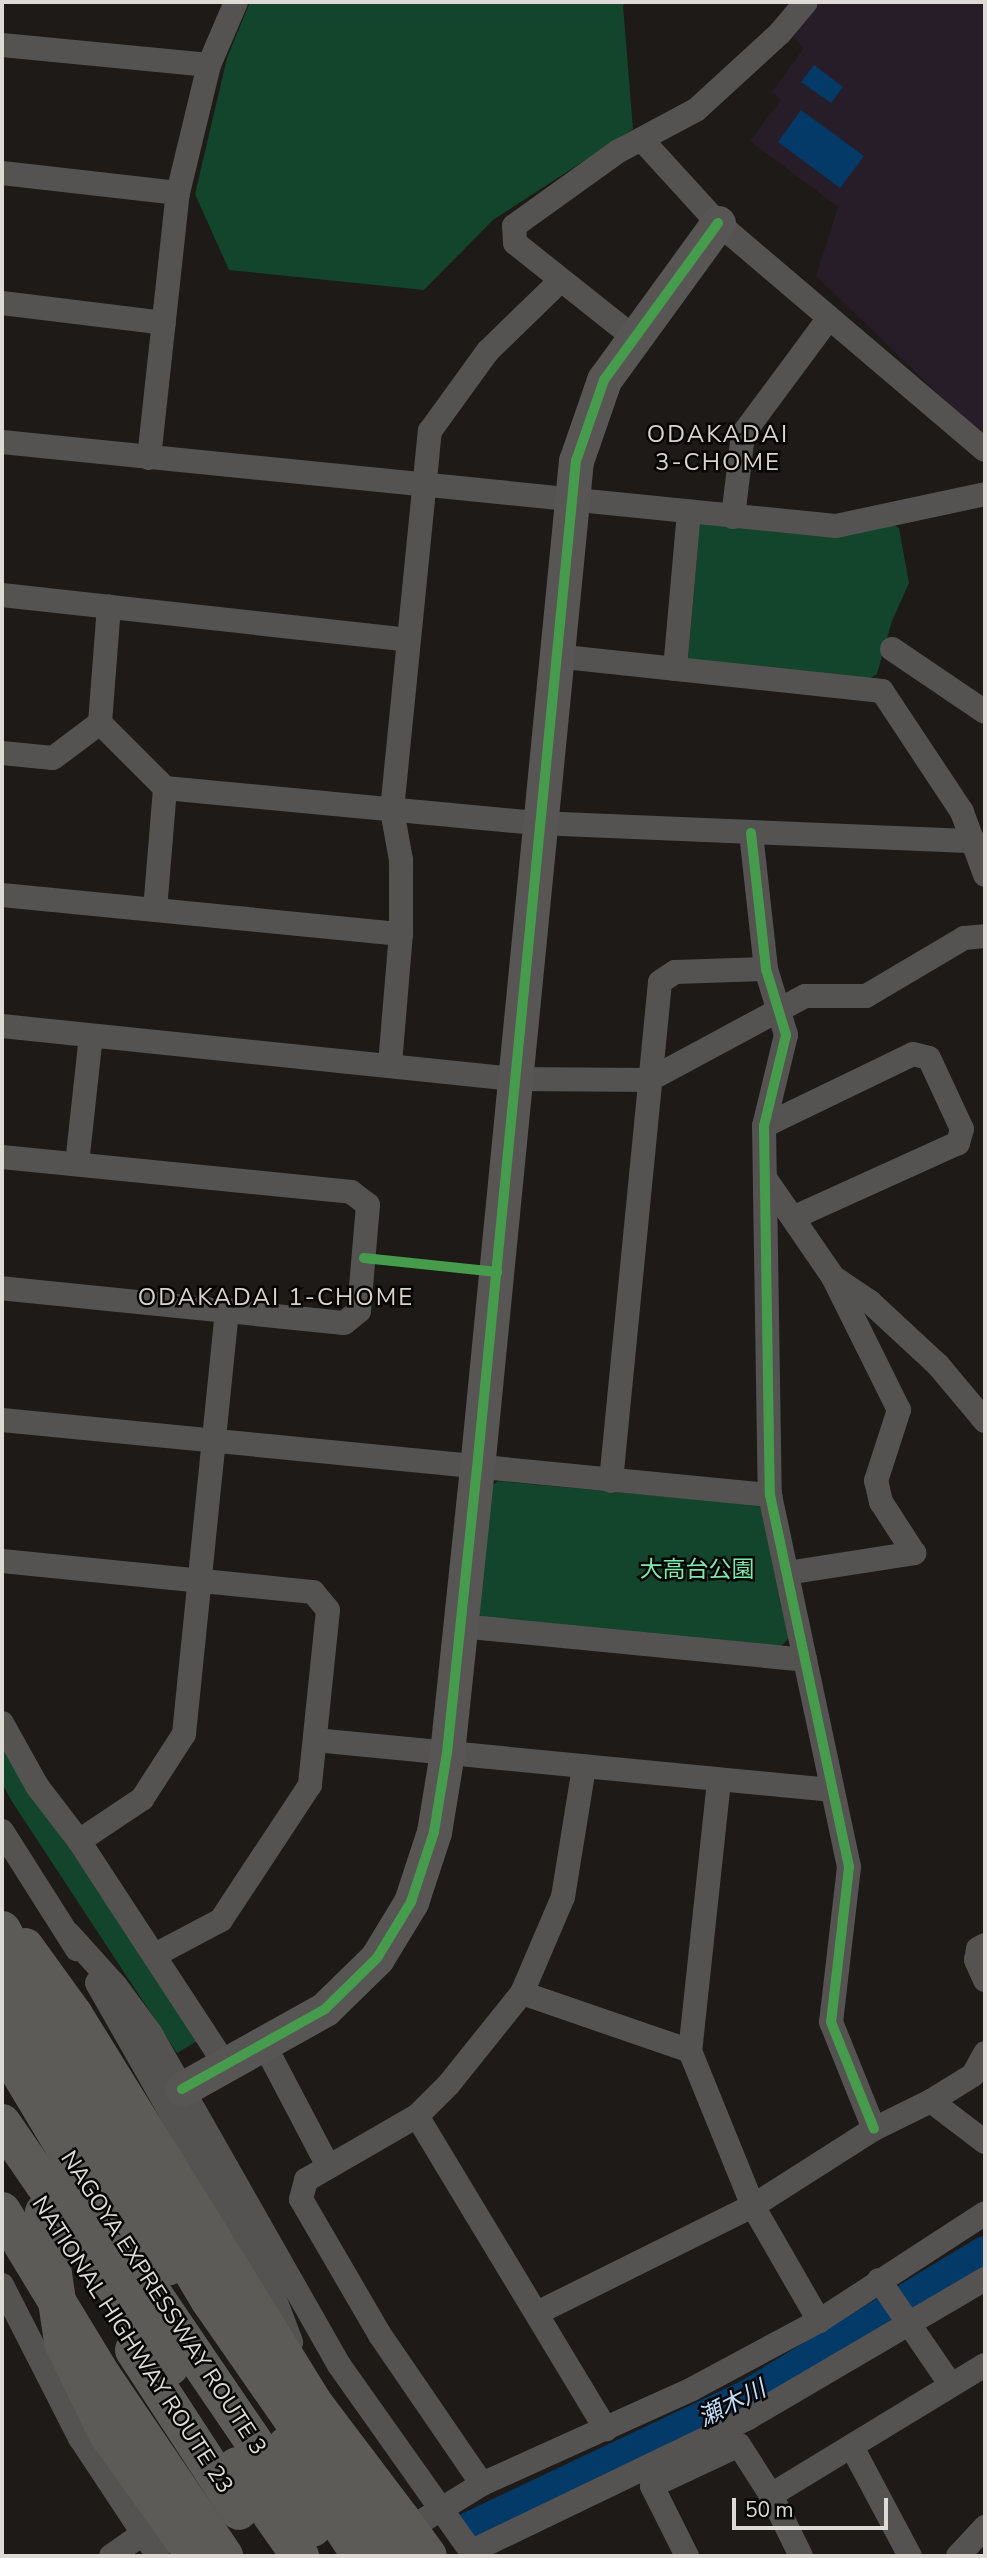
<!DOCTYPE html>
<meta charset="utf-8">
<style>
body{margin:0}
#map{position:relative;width:987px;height:2558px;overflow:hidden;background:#1d1a17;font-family:"Nunito Sans","Noto Sans JP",sans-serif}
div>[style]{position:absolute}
.education>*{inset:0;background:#271d28}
.green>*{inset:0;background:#12452b}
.water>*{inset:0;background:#043a67}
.river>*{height:37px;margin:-18.5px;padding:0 18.5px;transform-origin:18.5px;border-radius:18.5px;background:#043a67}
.street>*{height:24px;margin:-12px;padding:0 12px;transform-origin:12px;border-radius:12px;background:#545352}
.secondary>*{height:35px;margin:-17.5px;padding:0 17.5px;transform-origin:17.5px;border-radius:17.5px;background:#585654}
.highway>*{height:38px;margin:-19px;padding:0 19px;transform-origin:19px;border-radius:19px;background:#5d5b58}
.highway-bridge>*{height:38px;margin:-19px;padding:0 19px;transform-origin:19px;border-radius:19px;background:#5d5b58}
.cycleway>*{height:10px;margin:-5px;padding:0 5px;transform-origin:5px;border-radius:5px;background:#469c4c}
span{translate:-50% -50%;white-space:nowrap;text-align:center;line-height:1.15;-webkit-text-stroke:5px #070604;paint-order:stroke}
.park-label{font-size:23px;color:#7feaad}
.street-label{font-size:23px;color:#dedbd7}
.neighbourhood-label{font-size:24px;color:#dad3cc;letter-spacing:2px}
.water-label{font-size:24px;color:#c0dcfb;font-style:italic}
.frame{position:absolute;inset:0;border:4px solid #dedbd7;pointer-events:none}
.scale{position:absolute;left:732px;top:2498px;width:156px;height:32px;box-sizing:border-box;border:4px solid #dedbd7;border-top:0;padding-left:9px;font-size:21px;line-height:24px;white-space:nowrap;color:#dedbd7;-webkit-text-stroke:5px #070604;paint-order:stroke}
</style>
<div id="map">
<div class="education">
<div style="clip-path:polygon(814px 2px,985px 2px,985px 439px,816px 276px,838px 207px,750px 141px,781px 100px,772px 92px,804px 48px,789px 33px)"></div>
</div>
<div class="green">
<div style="clip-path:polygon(250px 2px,629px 2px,623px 5px,633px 129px,493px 220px,424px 290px,229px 270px,195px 194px,227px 58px)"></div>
<div style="clip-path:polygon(700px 523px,891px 523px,899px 528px,909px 583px,892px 621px,877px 674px,870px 678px,688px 660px)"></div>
<div style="clip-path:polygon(498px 1481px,758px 1505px,764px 1510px,790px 1637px,779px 1648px,483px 1618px,477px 1612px,490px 1487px)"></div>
<div style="clip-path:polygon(2px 1746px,10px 1761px,199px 2040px,177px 2053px,11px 1800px,2px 1783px)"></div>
</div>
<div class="water">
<div style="clip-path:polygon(814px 65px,843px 87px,831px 103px,801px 82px)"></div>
<div style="clip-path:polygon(801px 110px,864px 156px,840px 188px,778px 142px)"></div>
</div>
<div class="river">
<div style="left:467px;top:2531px;width:310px;rotate:-25.4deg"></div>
<div style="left:747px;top:2398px;width:278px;rotate:-31.2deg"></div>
</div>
<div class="street">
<div style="left:2px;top:45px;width:208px;rotate:5.5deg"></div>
<div style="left:643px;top:141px;width:111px;rotate:47.6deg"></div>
<div style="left:718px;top:223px;width:350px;rotate:40.4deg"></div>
<div style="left:2px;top:173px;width:177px;rotate:6.5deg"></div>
<div style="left:2px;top:303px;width:163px;rotate:7deg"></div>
<div style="left:632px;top:336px;width:149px;rotate:-141.5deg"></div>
<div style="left:515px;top:243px;width:17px;rotate:-93deg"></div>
<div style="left:514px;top:226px;width:127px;rotate:-35.7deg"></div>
<div style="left:617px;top:152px;width:89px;rotate:-28deg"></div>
<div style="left:696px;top:110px;width:114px;rotate:-42.5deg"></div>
<div style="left:780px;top:33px;width:40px;rotate:-50deg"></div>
<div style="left:2px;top:442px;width:838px;rotate:5.75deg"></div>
<div style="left:836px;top:526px;width:152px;rotate:-12.1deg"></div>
<div style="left:149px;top:458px;width:267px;rotate:-83.8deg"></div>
<div style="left:178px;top:193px;width:132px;rotate:-76.4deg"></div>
<div style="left:209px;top:65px;width:69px;rotate:-66.8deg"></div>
<div style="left:733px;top:517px;width:84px;rotate:-83.1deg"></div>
<div style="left:743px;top:434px;width:143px;rotate:-53.5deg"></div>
<div style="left:2px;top:595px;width:407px;rotate:6.3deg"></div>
<div style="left:892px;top:649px;width:112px;rotate:34.1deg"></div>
<div style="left:555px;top:656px;width:329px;rotate:6.1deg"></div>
<div style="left:882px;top:691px;width:145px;rotate:56.5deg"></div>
<div style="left:962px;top:812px;width:67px;rotate:69.9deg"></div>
<div style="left:675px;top:669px;width:158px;rotate:-84.9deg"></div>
<div style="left:100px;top:723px;width:92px;rotate:45deg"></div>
<div style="left:165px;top:788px;width:375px;rotate:5.4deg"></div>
<div style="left:538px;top:823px;width:437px;rotate:2.4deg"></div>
<div style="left:2px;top:753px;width:51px;rotate:5.6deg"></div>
<div style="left:53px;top:758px;width:59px;rotate:-36.7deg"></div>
<div style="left:100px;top:723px;width:117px;rotate:-85.6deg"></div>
<div style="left:751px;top:833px;width:137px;rotate:83.7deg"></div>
<div style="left:766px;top:969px;width:69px;rotate:73.1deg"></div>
<div style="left:786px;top:1035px;width:94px;rotate:103.6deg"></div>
<div style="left:764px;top:1126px;width:369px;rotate:89.1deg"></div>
<div style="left:770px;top:1495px;width:380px;rotate:78deg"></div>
<div style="left:849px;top:1867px;width:156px;rotate:96.6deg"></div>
<div style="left:831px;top:2022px;width:115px;rotate:68.1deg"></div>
<div style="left:2px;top:895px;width:401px;rotate:5.6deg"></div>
<div style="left:155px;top:910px;width:122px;rotate:-85.3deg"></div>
<div style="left:2px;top:1026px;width:514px;rotate:5.92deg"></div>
<div style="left:513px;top:1079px;width:136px;rotate:0.4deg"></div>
<div style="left:649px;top:1080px;width:177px;rotate:-28.3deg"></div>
<div style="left:805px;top:996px;width:61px"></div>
<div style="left:866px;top:996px;width:114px;rotate:-30.6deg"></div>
<div style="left:964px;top:938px;width:21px;rotate:-5deg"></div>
<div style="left:390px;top:1064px;width:130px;rotate:-85.2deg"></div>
<div style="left:401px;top:934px;width:74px;rotate:-90deg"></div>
<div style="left:401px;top:860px;width:51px;rotate:-100.2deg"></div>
<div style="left:392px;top:810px;width:381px;rotate:-84.3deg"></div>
<div style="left:430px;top:431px;width:99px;rotate:-54.1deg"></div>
<div style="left:488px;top:351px;width:99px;rotate:-44.2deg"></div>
<div style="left:764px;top:1126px;width:165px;rotate:-25.8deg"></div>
<div style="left:913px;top:1054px;width:16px;rotate:14deg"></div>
<div style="left:929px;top:1058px;width:78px;rotate:65.1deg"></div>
<div style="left:962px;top:1129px;width:15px;rotate:106deg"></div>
<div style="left:958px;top:1143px;width:179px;rotate:155.6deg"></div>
<div style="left:2px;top:1157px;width:351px;rotate:5.7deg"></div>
<div style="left:351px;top:1192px;width:21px;rotate:37deg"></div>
<div style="left:368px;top:1205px;width:106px;rotate:94.9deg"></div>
<div style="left:359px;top:1311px;width:19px;rotate:141deg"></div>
<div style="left:344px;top:1323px;width:344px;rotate:-174.2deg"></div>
<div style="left:77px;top:1164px;width:129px;rotate:-83.8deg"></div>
<div style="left:765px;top:1178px;width:120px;rotate:55.5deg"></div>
<div style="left:833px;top:1277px;width:45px;rotate:34deg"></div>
<div style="left:870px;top:1302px;width:93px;rotate:42.8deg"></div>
<div style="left:938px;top:1365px;width:73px;rotate:50deg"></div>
<div style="left:2px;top:1420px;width:772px;rotate:5.58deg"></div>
<div style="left:611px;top:1481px;width:501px;rotate:-84.39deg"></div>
<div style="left:660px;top:982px;width:18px;rotate:-34deg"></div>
<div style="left:675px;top:972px;width:91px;rotate:-1.9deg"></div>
<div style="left:2px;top:1561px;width:313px;rotate:5.7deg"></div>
<div style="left:313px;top:1592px;width:23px;rotate:50deg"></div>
<div style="left:328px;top:1610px;width:176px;rotate:95.9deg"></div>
<div style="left:310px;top:1785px;width:162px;rotate:123.4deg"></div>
<div style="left:221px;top:1920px;width:75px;rotate:152.1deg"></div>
<div style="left:787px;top:1573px;width:129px;rotate:-8.9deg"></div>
<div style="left:914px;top:1553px;width:61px;rotate:-122.9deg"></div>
<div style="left:881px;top:1502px;width:22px;rotate:-103deg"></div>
<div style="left:876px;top:1481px;width:75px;rotate:-72.1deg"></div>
<div style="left:899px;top:1410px;width:148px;rotate:-116.4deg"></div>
<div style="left:460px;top:1626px;width:347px;rotate:5.6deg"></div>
<div style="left:2px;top:1723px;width:72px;rotate:60.9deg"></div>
<div style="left:37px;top:1786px;width:69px;rotate:52.6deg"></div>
<div style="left:79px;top:1841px;width:270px;rotate:56.8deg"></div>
<div style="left:315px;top:1740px;width:518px;rotate:5.53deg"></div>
<div style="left:719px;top:1781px;width:272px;rotate:96.1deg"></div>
<div style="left:690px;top:2051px;width:167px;rotate:67.9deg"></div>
<div style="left:753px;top:2206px;width:133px;rotate:60.1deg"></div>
<div style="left:2px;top:1831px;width:140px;rotate:57.6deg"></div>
<div style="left:79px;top:1841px;width:76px;rotate:-33.7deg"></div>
<div style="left:142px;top:1799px;width:77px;rotate:-57.1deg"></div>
<div style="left:184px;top:1734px;width:427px;rotate:-84.2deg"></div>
<div style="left:69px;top:1934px;width:70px;rotate:47.9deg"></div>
<div style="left:116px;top:1986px;width:59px;rotate:53.9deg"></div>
<div style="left:151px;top:2034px;width:381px;rotate:60.4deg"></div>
<div style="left:339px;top:2365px;width:234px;rotate:54.7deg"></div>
<div style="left:985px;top:1945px;width:8px;rotate:150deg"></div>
<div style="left:978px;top:1949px;width:11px;rotate:100deg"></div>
<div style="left:976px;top:1960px;width:22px;rotate:66deg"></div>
<div style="left:97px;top:1983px;width:352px;rotate:60.4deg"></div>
<div style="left:271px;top:2289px;width:57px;rotate:69.3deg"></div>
<div style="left:522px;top:1993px;width:178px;rotate:19deg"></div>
<div style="left:265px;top:2046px;width:136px;rotate:62.3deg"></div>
<div style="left:931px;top:2101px;width:49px;rotate:-31.8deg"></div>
<div style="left:973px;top:2075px;width:25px;rotate:-61deg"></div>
<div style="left:417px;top:2116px;width:366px;rotate:58.9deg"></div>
<div style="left:879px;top:2280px;width:127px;rotate:55.6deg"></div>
<div style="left:2px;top:2285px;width:172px;rotate:63deg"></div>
<div style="left:80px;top:2438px;width:141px;rotate:56.5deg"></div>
<div style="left:537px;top:2313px;width:241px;rotate:-26.4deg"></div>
<div style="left:753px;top:2206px;width:143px;rotate:-32.5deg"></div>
<div style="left:874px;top:2129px;width:64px;rotate:-26.2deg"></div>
<div style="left:931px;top:2101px;width:68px;rotate:37.2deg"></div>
<div style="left:852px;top:2447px;width:123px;rotate:62deg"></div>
<div style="left:482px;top:2484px;width:181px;rotate:-124.4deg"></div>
<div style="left:380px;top:2335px;width:157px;rotate:-120.2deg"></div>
<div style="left:301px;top:2199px;width:20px;rotate:-75deg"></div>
<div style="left:306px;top:2180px;width:128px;rotate:-30deg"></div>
<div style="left:417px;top:2116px;width:45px;rotate:-45deg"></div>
<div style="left:449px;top:2084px;width:117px;rotate:-51.3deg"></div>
<div style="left:522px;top:1993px;width:104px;rotate:-66.9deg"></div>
<div style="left:563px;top:1897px;width:132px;rotate:-80.8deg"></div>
<div style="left:771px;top:2495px;width:250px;rotate:-31.3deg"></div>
<div style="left:396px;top:2537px;width:101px;rotate:-31.6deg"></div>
<div style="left:482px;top:2484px;width:230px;rotate:-24.3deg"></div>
<div style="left:692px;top:2389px;width:144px;rotate:-28.2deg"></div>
<div style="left:819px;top:2321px;width:198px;rotate:-33deg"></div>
<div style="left:470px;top:2552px;width:309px;rotate:-25.7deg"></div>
<div style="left:748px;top:2418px;width:275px;rotate:-30.4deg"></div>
<div style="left:111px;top:2556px;width:39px;rotate:-35deg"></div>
<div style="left:687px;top:2556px;width:78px;rotate:-116.6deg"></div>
<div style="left:652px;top:2486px;width:96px;rotate:-25.2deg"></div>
<div style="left:739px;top:2445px;width:59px;rotate:57.4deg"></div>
<div style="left:771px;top:2495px;width:68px;rotate:63.8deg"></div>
<div style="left:958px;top:2556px;width:40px;rotate:-47deg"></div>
</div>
<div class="secondary">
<div style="left:182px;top:2089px;width:164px;rotate:-29.2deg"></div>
<div style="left:325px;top:2009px;width:73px;rotate:-44.4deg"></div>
<div style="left:377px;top:1958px;width:66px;rotate:-58.7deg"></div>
<div style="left:411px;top:1902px;width:74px;rotate:-71.8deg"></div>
<div style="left:434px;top:1832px;width:80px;rotate:-80.7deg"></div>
<div style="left:447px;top:1753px;width:287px;rotate:-84deg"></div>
<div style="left:477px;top:1468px;width:1012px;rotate:-84.39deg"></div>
<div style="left:576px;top:461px;width:86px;rotate:-70.9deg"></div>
<div style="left:604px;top:380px;width:194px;rotate:-54deg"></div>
</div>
<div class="highway">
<div style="left:25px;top:1947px;width:84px;rotate:54.2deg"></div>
<div style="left:74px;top:2015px;width:458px;rotate:58.3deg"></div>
<div style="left:315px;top:2405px;width:144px;rotate:52.9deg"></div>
<div style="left:2px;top:1993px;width:320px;rotate:58.8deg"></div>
<div style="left:2px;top:2043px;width:275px;rotate:59.1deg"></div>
<div style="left:143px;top:2279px;width:301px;rotate:55.8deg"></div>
<div style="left:2px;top:2123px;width:296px;rotate:55.5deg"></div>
<div style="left:44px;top:2212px;width:131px;rotate:81.7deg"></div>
<div style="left:63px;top:2342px;width:101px;rotate:64.2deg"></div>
<div style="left:107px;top:2433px;width:151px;rotate:54.4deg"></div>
<div style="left:134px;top:2350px;width:192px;rotate:56.9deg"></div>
<div style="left:103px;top:2377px;width:216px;rotate:55.9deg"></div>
<div style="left:287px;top:2445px;width:133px;rotate:56.3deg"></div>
<div style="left:237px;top:2466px;width:110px;rotate:55deg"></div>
</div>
<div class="highway-bridge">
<div style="left:2px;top:1930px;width:226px;rotate:62.1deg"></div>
<div style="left:108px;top:2130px;width:199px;rotate:59.2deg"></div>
<div style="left:210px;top:2301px;width:310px;rotate:55.2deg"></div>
<div style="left:2px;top:2211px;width:194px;rotate:58.7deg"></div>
<div style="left:402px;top:2520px;width:44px;rotate:54.2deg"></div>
</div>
<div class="cycleway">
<div style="left:751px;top:833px;width:137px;rotate:83.7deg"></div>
<div style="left:766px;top:969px;width:69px;rotate:73.1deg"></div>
<div style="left:786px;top:1035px;width:94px;rotate:103.6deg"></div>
<div style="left:764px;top:1126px;width:369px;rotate:89.1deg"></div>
<div style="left:770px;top:1495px;width:380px;rotate:78deg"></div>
<div style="left:849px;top:1867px;width:156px;rotate:96.6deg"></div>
<div style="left:831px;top:2022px;width:115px;rotate:68.1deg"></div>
<div style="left:364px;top:1258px;width:134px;rotate:6deg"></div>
<div style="left:182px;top:2089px;width:164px;rotate:-29.2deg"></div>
<div style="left:325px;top:2009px;width:73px;rotate:-44.4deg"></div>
<div style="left:377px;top:1958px;width:66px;rotate:-58.7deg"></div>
<div style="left:411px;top:1902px;width:74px;rotate:-71.8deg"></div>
<div style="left:434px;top:1832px;width:80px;rotate:-80.7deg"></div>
<div style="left:447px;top:1753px;width:287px;rotate:-84deg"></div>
<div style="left:477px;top:1468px;width:1012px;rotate:-84.39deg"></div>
<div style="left:576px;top:461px;width:86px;rotate:-70.9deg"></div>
<div style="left:604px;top:380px;width:194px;rotate:-54deg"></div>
</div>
<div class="park-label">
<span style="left:697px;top:1570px">大高台公園</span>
</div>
<div class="street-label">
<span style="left:163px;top:2303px;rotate:57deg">NAGOYA EXPRESSWAY ROUTE 3</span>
<span style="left:132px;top:2345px;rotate:57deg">NATIONAL HIGHWAY ROUTE 23</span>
</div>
<div class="neighbourhood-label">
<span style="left:718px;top:449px">ODAKADAI<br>3-CHOME</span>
<span style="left:276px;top:1298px">ODAKADAI 1-CHOME</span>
</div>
<div class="water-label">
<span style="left:732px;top:2404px;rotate:-27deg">瀬木川</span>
</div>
<div class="frame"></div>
<div class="scale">50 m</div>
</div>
